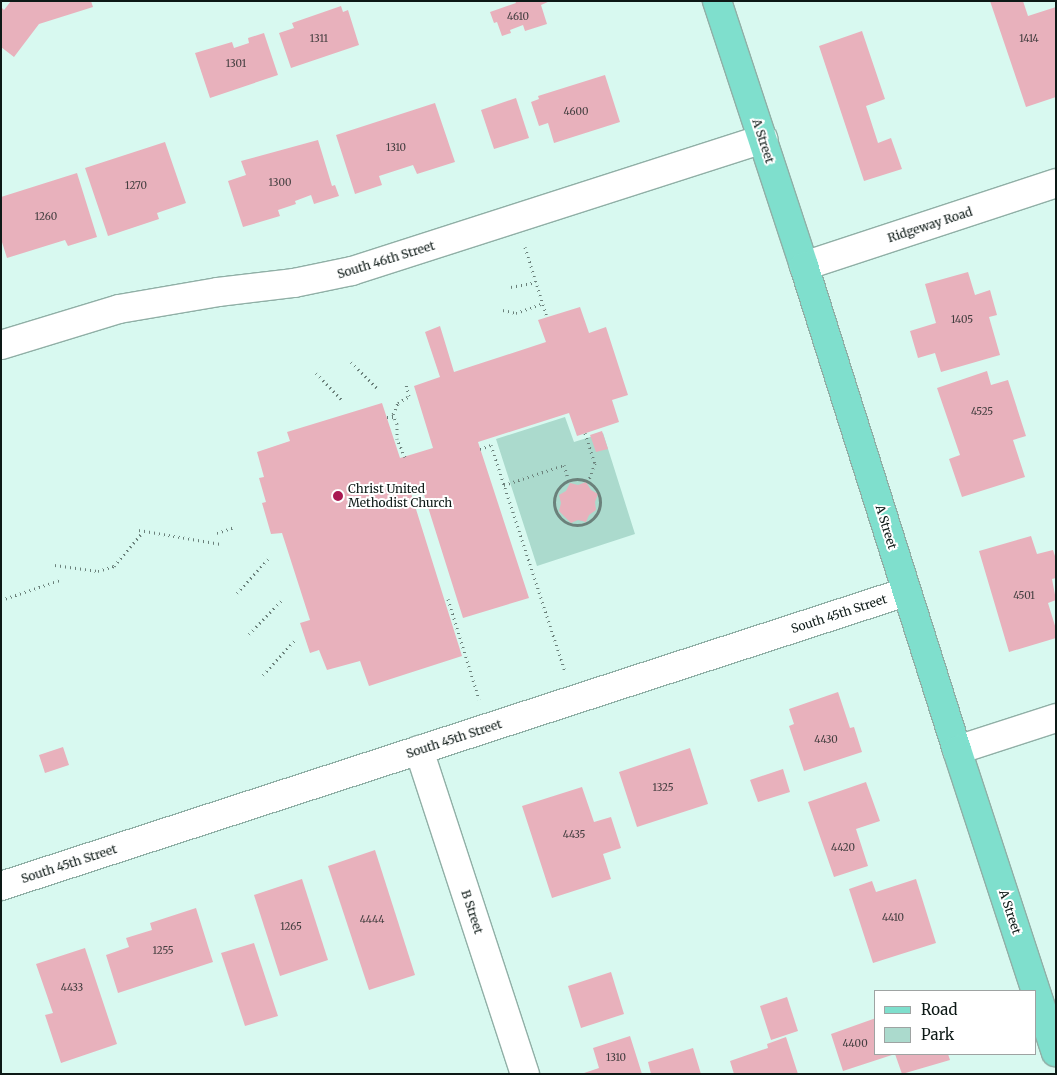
<!DOCTYPE html>
<style>
body{margin:0}
#map{position:relative;width:1057px;height:1075px;overflow:hidden;background:#d8f9f0;font-family:Merriweather,serif}
div>[style]{position:absolute}
.green>*{inset:0;background:#abdacd}
.building>*{inset:0;background:#e8b1bc}
.path>*{height:3px;margin-top:-1.5px;transform-origin:0;background:repeating-linear-gradient(90deg,#6b817b 0 1px,transparent 0 5px)}
.path>.ring{margin:-1.5px;padding:0;box-sizing:content-box;background:none;border:3px solid #6b817b;border-radius:50%}
.roads{filter:drop-shadow(1px 0 #90afa6) drop-shadow(-1px 0 #90afa6) drop-shadow(0 1px #90afa6) drop-shadow(0 -1px #90afa6)}
.minor>*{height:28px;margin:-14px;padding:0 14px;transform-origin:14px;border-radius:14px;background:#fff}
.major>*{height:28px;margin:-14px;padding:0 14px;transform-origin:14px;border-radius:14px;background:#7fdfcd}
.dots>*{width:14px;height:14px;translate:-50% -50%;box-sizing:border-box;border:2px solid #fff;border-radius:50%}
span{translate:-50% -50%;white-space:nowrap;text-align:center;line-height:1.15;-webkit-text-stroke:4px #fff;paint-order:stroke}
.number-label{font-size:10px;color:#443f40}
.number-label span{-webkit-text-stroke-width:0}
.street-label{font-size:12px;color:#0d1916}
.poi-label{font-size:12px;color:#0d1916}
.left{translate:0 -50%;text-align:left}
.frame{position:absolute;inset:0;border:2px solid #0d1916;pointer-events:none}
.legend{position:absolute;left:874px;top:990px;width:162px;height:65px;box-sizing:border-box;background:#fff;border:1px solid #9ea3a2;margin:0;padding:6px 9px;list-style:none;font-size:15px;color:#0d1916}
.legend li{display:flex;align-items:center;gap:10px;height:25px}
.legend b{width:25px;border:1px solid #9ea3a2}
</style>
<div id="map">
<div class="green">
<div style="clip-path:polygon(565px 417px,574px 442px,603px 433px,635px 534px,537px 566px,496px 439px)"></div>
</div>
<div class="building">
<div style="clip-path:polygon(11px 1px,91px 1px,93px 7px,39px 24px,14px 57px,1px 47px,1px 7px,4px 10px)"></div>
<div style="clip-path:polygon(515px 1px,550px 1px,541px 5px,547px 24px,525px 31px,523px 25px,510px 30px,511px 33px,502px 36px,497px 22px,494px 23px,490px 12px,516px 3px)"></div>
<div style="clip-path:polygon(990px 1px,1023px 1px,1028px 16px,1056px 7px,1056px 97px,1026px 107px)"></div>
<div style="clip-path:polygon(341px 6px,343px 12px,348px 10px,359px 45px,291px 68px,279px 33px,294px 28px,292px 23px)"></div>
<div style="clip-path:polygon(862px 31px,885px 99px,866px 106px,878px 143px,891px 138px,902px 169px,864px 181px,819px 46px)"></div>
<div style="clip-path:polygon(264px 33px,278px 75px,210px 98px,195px 53px,232px 42px,234px 48px,249px 43px,248px 38px)"></div>
<div style="clip-path:polygon(605px 75px,620px 122px,554px 143px,548px 123px,539px 126px,531px 102px,539px 99px,538px 96px)"></div>
<div style="clip-path:polygon(516px 98px,529px 138px,494px 149px,481px 110px)"></div>
<div style="clip-path:polygon(435px 103px,455px 162px,417px 174px,413px 165px,379px 176px,382px 185px,355px 194px,336px 135px)"></div>
<div style="clip-path:polygon(318px 140px,332px 186px,335px 185px,339px 196px,314px 204px,311px 195px,295px 201px,296px 204px,278px 210px,280px 216px,243px 227px,228px 181px,246px 175px,241px 161px)"></div>
<div style="clip-path:polygon(165px 142px,186px 203px,157px 213px,159px 219px,108px 236px,85px 168px)"></div>
<div style="clip-path:polygon(77px 173px,97px 237px,68px 246px,65px 240px,7px 258px,1px 239px,1px 197px)"></div>
<div style="clip-path:polygon(968px 272px,975px 295px,990px 290px,997px 315px,989px 317px,1000px 355px,941px 372px,935px 353px,918px 358px,910px 331px,936px 323px,925px 284px)"></div>
<div style="clip-path:polygon(580px 307px,589px 333px,606px 327px,628px 395px,612px 400px,619px 422px,577px 436px,569px 413px,478px 442px,529px 598px,463px 618px,421px 485px,410px 490px,462px 656px,369px 686px,360px 661px,327px 670px,319px 650px,310px 653px,300px 623px,310px 620px,282px 533px,271px 534px,262px 503px,266px 502px,259px 478px,264px 477px,257px 452px,290px 441px,287px 432px,382px 403px,400px 458px,433px 448px,414px 386px,440px 377px,425px 332px,440px 326px,454px 372px,546px 342px,538px 320px)"></div>
<div style="clip-path:polygon(987px 371px,991px 385px,1008px 380px,1026px 436px,1013px 440px,1025px 477px,962px 497px,949px 459px,960px 455px,937px 388px)"></div>
<div style="clip-path:polygon(602px 431px,608px 449px,596px 452px,590px 435px)"></div>
<div style="clip-path:polygon(586px 482px,591px 490px,598px 494px,595px 502px,596px 510px,589px 515px,586px 522px,578px 520px,571px 523px,559px 511px,561px 503px,559px 495px,566px 491px,570px 483px,578px 485px)"></div>
<div style="clip-path:polygon(1031px 536px,1037px 554px,1053px 550px,1056px 559px,1056px 578px,1052px 579px,1056px 600px,1048px 603px,1056px 629px,1056px 638px,1009px 652px,979px 551px)"></div>
<div style="clip-path:polygon(838px 692px,850px 728px,854px 727px,862px 752px,804px 771px,789px 726px,794px 724px,789px 709px)"></div>
<div style="clip-path:polygon(63px 747px,69px 765px,45px 773px,39px 755px)"></div>
<div style="clip-path:polygon(690px 748px,708px 804px,637px 827px,619px 772px)"></div>
<div style="clip-path:polygon(783px 769px,790px 792px,758px 802px,750px 780px)"></div>
<div style="clip-path:polygon(866px 782px,880px 821px,856px 829px,868px 866px,834px 877px,808px 802px)"></div>
<div style="clip-path:polygon(582px 787px,594px 822px,611px 817px,621px 848px,603px 854px,611px 879px,552px 898px,522px 806px)"></div>
<div style="clip-path:polygon(375px 850px,415px 975px,369px 990px,328px 866px)"></div>
<div style="clip-path:polygon(302px 879px,328px 960px,280px 976px,254px 895px)"></div>
<div style="clip-path:polygon(916px 879px,936px 943px,873px 963px,849px 889px,872px 881px,876px 892px)"></div>
<div style="clip-path:polygon(196px 908px,213px 962px,118px 993px,106px 955px,129px 947px,126px 938px,152px 930px,150px 923px)"></div>
<div style="clip-path:polygon(254px 943px,278px 1016px,245px 1026px,221px 953px)"></div>
<div style="clip-path:polygon(85px 948px,117px 1044px,61px 1063px,45px 1015px,53px 1013px,36px 964px)"></div>
<div style="clip-path:polygon(611px 972px,624px 1014px,581px 1028px,568px 986px)"></div>
<div style="clip-path:polygon(787px 997px,798px 1031px,771px 1040px,760px 1006px)"></div>
<div style="clip-path:polygon(876px 1018px,876px 1054px,948px 1054px,950px 1060px,902px 1074px,895px 1054px,843px 1071px,831px 1034px)"></div>
<div style="clip-path:polygon(630px 1036px,642px 1074px,581px 1074px,599px 1068px,593px 1048px)"></div>
<div style="clip-path:polygon(786px 1037px,798px 1074px,734px 1074px,730px 1061px,768px 1048px,767px 1044px)"></div>
<div style="clip-path:polygon(693px 1048px,701px 1074px,651px 1074px,648px 1062px)"></div>
</div>
<div class="path">
<div style="left:525px;top:247px;width:73px;rotate:72.6deg"></div>
<div style="left:511px;top:287px;width:25px;rotate:-11deg"></div>
<div style="left:503px;top:310px;width:13px;rotate:13deg"></div>
<div style="left:516px;top:313px;width:29px;rotate:-20deg"></div>
<div style="left:351px;top:362px;width:38px;rotate:45deg"></div>
<div style="left:316px;top:373px;width:37px;rotate:46deg"></div>
<div style="left:387px;top:417px;width:7px"></div>
<div style="left:585px;top:433px;width:32px;rotate:72deg"></div>
<div style="left:595px;top:463px;width:20px;rotate:110deg"></div>
<div style="left:480px;top:449px;width:12px;rotate:-20deg"></div>
<div style="left:491px;top:445px;width:238px;rotate:71.9deg"></div>
<div style="left:405px;top:457px;width:20px;rotate:-114deg"></div>
<div style="left:397px;top:439px;width:15px;rotate:-90deg"></div>
<div style="left:397px;top:424px;width:11px;rotate:-112deg"></div>
<div style="left:393px;top:414px;width:12px;rotate:-66deg"></div>
<div style="left:398px;top:403px;width:13px;rotate:-32deg"></div>
<div style="left:409px;top:396px;width:12px;rotate:-104deg"></div>
<div class="ring" style="left:554px;top:479px;width:43px;height:43px"></div>
<div style="left:504px;top:485px;width:63px;rotate:-18.4deg"></div>
<div style="left:564px;top:465px;width:17px;rotate:73deg"></div>
<div style="left:139px;top:530px;width:83px;rotate:9.7deg"></div>
<div style="left:217px;top:533px;width:18px;rotate:-19deg"></div>
<div style="left:55px;top:565px;width:43px;rotate:7.9deg"></div>
<div style="left:98px;top:571px;width:17px;rotate:-17deg"></div>
<div style="left:114px;top:566px;width:42px;rotate:-49.8deg"></div>
<div style="left:237px;top:593px;width:46px;rotate:-47.6deg"></div>
<div style="left:448px;top:599px;width:105px;rotate:72.8deg"></div>
<div style="left:1px;top:600px;width:62px;rotate:-18.7deg"></div>
<div style="left:249px;top:634px;width:47px;rotate:-45.9deg"></div>
<div style="left:263px;top:675px;width:47px;rotate:-47.6deg"></div>
</div>
<div class="roads">
<div class="minor">
<div style="left:804px;top:266px;width:265px;rotate:-18.2deg"></div>
<div style="left:1px;top:345px;width:123px;rotate:-17deg"></div>
<div style="left:119px;top:309px;width:100px;rotate:-9.7deg"></div>
<div style="left:218px;top:292px;width:77px;rotate:-6.8deg"></div>
<div style="left:294px;top:283px;width:59px;rotate:-11.7deg"></div>
<div style="left:352px;top:271px;width:432px;rotate:-17.8deg"></div>
<div style="left:419px;top:750px;width:341px;rotate:71.9deg"></div>
<div style="left:957px;top:750px;width:104px;rotate:-17.9deg"></div>
<div style="left:1px;top:886px;width:952px;rotate:-18deg"></div>
</div>
<div class="major">
<div style="left:717px;top:1px;width:279px;rotate:71.8deg"></div>
<div style="left:804px;top:266px;width:508px;rotate:72.46deg"></div>
<div style="left:957px;top:750px;width:318px;rotate:71.9deg"></div>
</div>
</div>
<div class="dots">
<div style="left:338px;top:496px;background:#a91851"></div>
</div>
<div class="number-label">
<span style="left:518px;top:17px">4610</span>
<span style="left:319px;top:39px">1311</span>
<span style="left:1029px;top:39px">1414</span>
<span style="left:236px;top:64px">1301</span>
<span style="left:576px;top:112px">4600</span>
<span style="left:396px;top:148px">1310</span>
<span style="left:280px;top:183px">1300</span>
<span style="left:136px;top:186px">1270</span>
<span style="left:46px;top:217px">1260</span>
<span style="left:962px;top:320px">1405</span>
<span style="left:982px;top:412px">4525</span>
<span style="left:1024px;top:596px">4501</span>
<span style="left:826px;top:740px">4430</span>
<span style="left:663px;top:788px">1325</span>
<span style="left:574px;top:835px">4435</span>
<span style="left:843px;top:848px">4420</span>
<span style="left:893px;top:918px">4410</span>
<span style="left:372px;top:920px">4444</span>
<span style="left:291px;top:927px">1265</span>
<span style="left:163px;top:951px">1255</span>
<span style="left:72px;top:988px">4433</span>
<span style="left:855px;top:1044px">4400</span>
<span style="left:616px;top:1058px">1310</span>
</div>
<div class="street-label">
<span style="left:763px;top:141px;rotate:72deg">A Street</span>
<span style="left:930px;top:225px;rotate:-18deg">Ridgeway Road</span>
<span style="left:386px;top:260px;rotate:-17deg">South 46th Street</span>
<span style="left:886px;top:527px;rotate:73deg">A Street</span>
<span style="left:839px;top:614px;rotate:-18deg">South 45th Street</span>
<span style="left:454px;top:739px;rotate:-18deg">South 45th Street</span>
<span style="left:69px;top:864px;rotate:-18deg">South 45th Street</span>
<span style="left:472px;top:912px;rotate:72deg">B Street</span>
<span style="left:1010px;top:912px;rotate:72deg">A Street</span>
</div>
<div class="poi-label">
<span class="left" style="left:348px;top:496px">Christ United<br>Methodist Church</span>
</div>
<div class="frame"></div>
<ul class="legend">
<li><b style="height:6px;background:#7fdfcd"></b>Road</li>
<li><b style="height:14px;background:#abdacd"></b>Park</li>
</ul>
</div>
